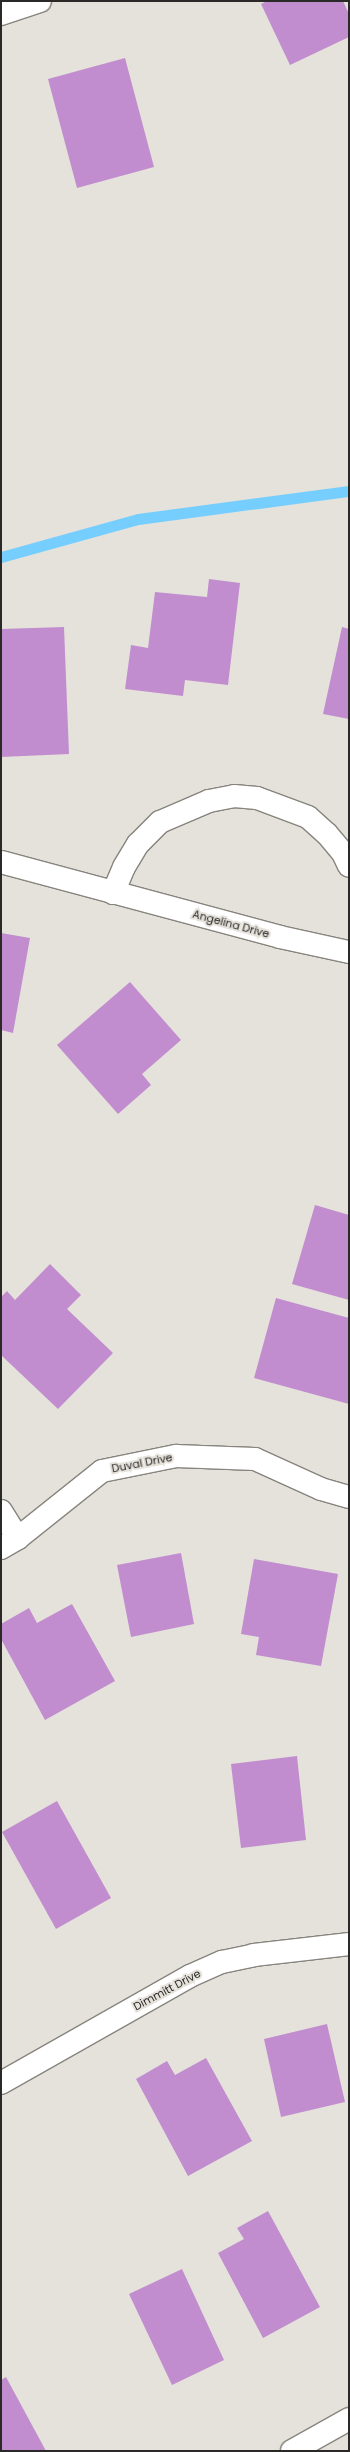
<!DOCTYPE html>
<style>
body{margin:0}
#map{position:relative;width:350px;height:2452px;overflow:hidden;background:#e5e2db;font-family:Poppins,sans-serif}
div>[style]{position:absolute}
.stream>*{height:11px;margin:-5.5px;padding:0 5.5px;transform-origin:5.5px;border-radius:5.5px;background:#76ceff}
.building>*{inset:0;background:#c18dcf}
.roads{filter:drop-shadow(1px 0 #87847e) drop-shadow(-1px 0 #87847e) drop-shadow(0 1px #87847e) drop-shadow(0 -1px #87847e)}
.minor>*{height:22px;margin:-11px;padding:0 11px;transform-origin:11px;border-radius:11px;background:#fff}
span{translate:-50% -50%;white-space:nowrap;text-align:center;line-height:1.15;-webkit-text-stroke:4px #e5e2db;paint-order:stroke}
.street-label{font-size:11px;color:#2a2927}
.frame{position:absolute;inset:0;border:2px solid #2a2927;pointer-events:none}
</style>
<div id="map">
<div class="stream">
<div style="left:1px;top:557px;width:142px;rotate:-15.5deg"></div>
<div style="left:138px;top:519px;width:213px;rotate:-7.6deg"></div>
</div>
<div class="building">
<div style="clip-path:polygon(267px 1px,343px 1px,349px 14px,349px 37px,290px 65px,261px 4px)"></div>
<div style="clip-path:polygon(125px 58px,154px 167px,77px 188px,48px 79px)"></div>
<div style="clip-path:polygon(209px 579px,240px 583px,228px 685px,185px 680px,183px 696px,125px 689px,131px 645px,148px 648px,155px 592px,207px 597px)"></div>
<div style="clip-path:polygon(64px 627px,69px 754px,1px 757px,1px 629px)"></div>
<div style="clip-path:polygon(342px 627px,349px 629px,349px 719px,323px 714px)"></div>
<div style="clip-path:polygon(1px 933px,30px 938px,13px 1033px,1px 1030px)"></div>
<div style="clip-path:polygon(130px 982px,181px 1040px,142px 1074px,151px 1085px,118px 1114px,57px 1045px)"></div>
<div style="clip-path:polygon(315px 1205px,349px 1215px,349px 1300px,292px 1284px)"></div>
<div style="clip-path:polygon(50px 1264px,81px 1295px,67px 1309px,113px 1353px,58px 1409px,1px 1355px,1px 1297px,7px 1291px,15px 1300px)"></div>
<div style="clip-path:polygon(276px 1298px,349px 1318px,349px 1404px,254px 1378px)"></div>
<div style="clip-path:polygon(181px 1553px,194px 1624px,131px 1637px,117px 1565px)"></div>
<div style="clip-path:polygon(254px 1559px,338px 1574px,321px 1666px,256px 1655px,259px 1637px,241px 1634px)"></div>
<div style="clip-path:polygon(72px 1604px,115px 1681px,45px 1720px,1px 1639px,1px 1624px,29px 1608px,37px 1623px)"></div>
<div style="clip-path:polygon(297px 1756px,306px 1840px,241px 1848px,231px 1764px)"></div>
<div style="clip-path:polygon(57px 1801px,111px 1898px,56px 1929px,2px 1832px)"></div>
<div style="clip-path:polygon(327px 2024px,345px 2102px,281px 2117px,264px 2039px)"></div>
<div style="clip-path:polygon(206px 2058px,252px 2141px,188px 2176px,136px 2079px,167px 2061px,175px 2075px)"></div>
<div style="clip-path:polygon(268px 2211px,320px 2307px,263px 2338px,218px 2253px,244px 2239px,237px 2228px)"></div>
<div style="clip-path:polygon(182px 2269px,224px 2360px,172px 2385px,129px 2294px)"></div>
<div style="clip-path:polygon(6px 2377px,46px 2451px,1px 2451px,1px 2380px)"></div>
</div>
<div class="roads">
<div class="minor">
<div style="left:1px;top:14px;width:41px;rotate:-18.4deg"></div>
<div style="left:1px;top:862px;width:289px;rotate:15deg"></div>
<div style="left:280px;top:937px;width:71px;rotate:12.3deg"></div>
<div style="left:113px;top:893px;width:28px;rotate:-67deg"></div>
<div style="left:124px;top:867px;width:27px;rotate:-59deg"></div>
<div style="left:138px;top:844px;width:31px;rotate:-45deg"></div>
<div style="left:160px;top:822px;width:53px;rotate:-23.2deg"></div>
<div style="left:209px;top:801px;width:25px;rotate:-11deg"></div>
<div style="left:234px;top:796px;width:23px;rotate:5deg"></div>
<div style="left:257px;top:798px;width:54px;rotate:20.4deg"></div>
<div style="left:308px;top:817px;width:25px;rotate:42deg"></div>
<div style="left:327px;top:834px;width:25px;rotate:50deg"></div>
<div style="left:343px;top:853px;width:14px;rotate:65deg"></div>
<div style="left:1px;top:1511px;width:32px;rotate:58deg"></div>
<div style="left:1px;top:1548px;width:20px;rotate:-30deg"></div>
<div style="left:18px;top:1538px;width:107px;rotate:-38.6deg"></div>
<div style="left:102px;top:1471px;width:76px;rotate:-11.5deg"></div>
<div style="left:176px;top:1456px;width:79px;rotate:2.2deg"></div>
<div style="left:255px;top:1459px;width:72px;rotate:24.4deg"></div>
<div style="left:321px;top:1489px;width:29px;rotate:16deg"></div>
<div style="left:1px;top:2083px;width:217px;rotate:-29.5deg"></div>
<div style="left:190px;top:1976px;width:35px;rotate:-24deg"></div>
<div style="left:222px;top:1962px;width:33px;rotate:-12deg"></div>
<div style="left:254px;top:1955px;width:96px;rotate:-6.6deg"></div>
<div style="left:292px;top:2451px;width:65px;rotate:-29.3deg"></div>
</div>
</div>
<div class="street-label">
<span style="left:231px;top:924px;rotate:15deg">Angelina Drive</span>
<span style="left:142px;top:1463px;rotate:-11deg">Duval Drive</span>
<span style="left:167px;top:1990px;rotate:-28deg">Dimmitt Drive</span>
</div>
<div class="frame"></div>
</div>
